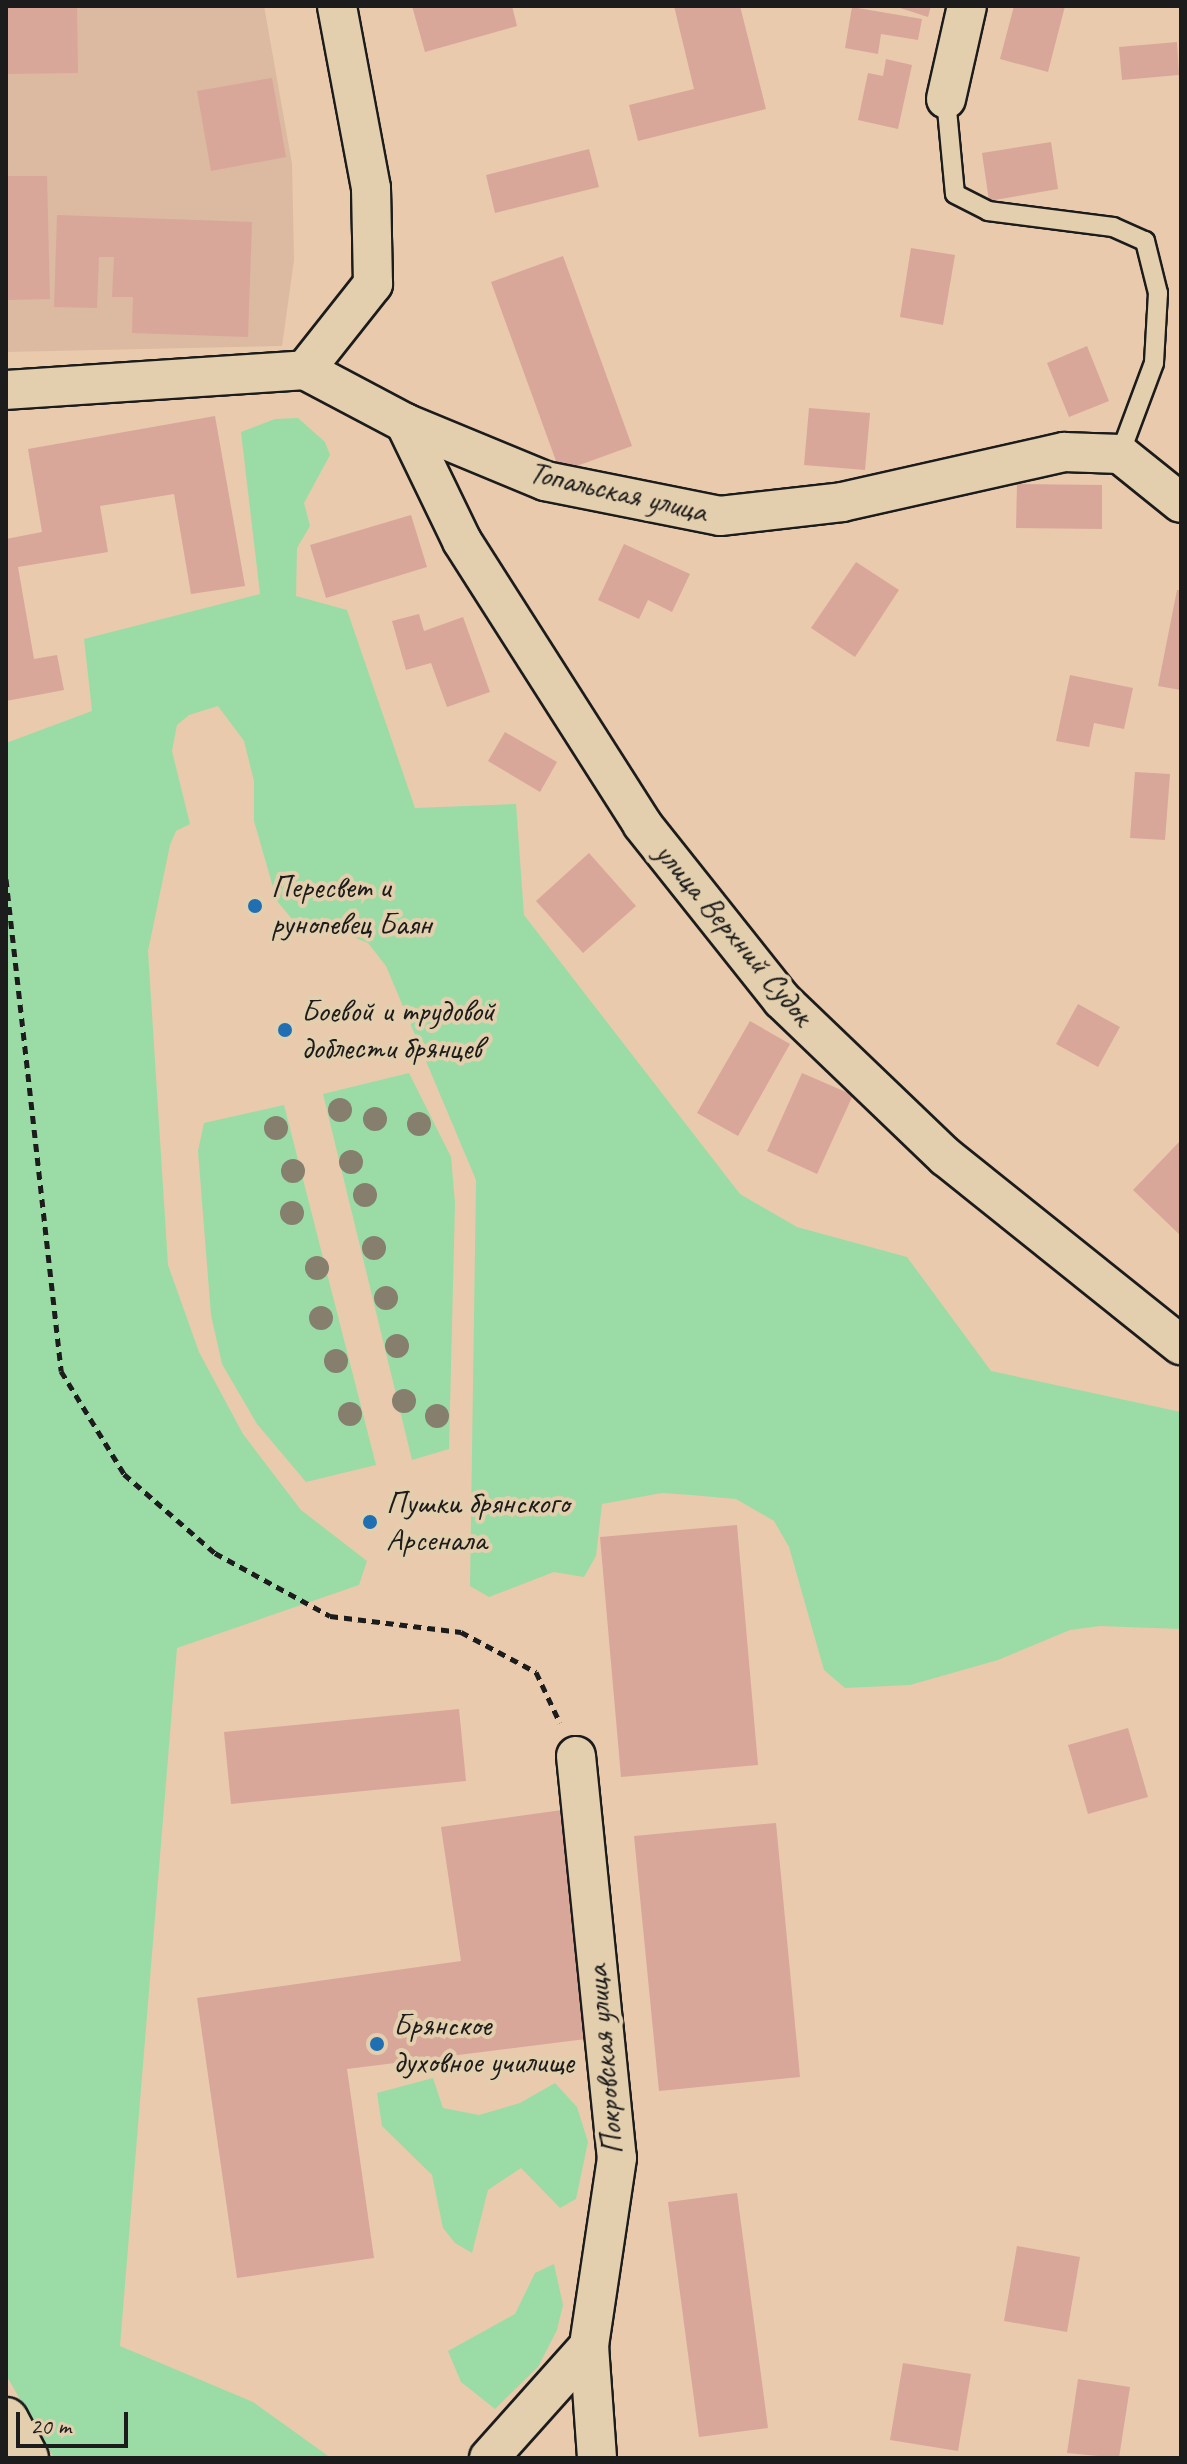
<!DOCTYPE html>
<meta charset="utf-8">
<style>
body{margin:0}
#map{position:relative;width:1187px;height:2464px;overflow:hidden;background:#e9caad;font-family:Caveat,sans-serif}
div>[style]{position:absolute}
.built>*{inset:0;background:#dcb9a1}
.green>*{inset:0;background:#9bdca6}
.building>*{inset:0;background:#d8a79a}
.path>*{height:5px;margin-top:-2.5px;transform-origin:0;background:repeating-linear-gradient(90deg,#1c1c1c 0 8px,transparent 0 14px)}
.roads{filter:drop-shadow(2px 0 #1c1c1c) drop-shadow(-2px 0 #1c1c1c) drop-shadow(0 2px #1c1c1c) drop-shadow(0 -2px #1c1c1c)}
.service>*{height:18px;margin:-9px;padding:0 9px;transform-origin:9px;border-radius:9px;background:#e3cfad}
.minor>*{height:38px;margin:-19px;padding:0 19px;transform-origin:19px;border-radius:19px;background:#e3cfad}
.tertiary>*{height:44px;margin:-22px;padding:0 22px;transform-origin:22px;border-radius:22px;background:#e3cfad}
.trees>*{width:24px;height:24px;margin:-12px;border-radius:50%;background:#867f6d}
.dots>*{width:22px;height:22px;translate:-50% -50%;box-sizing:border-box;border:4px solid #e3cfad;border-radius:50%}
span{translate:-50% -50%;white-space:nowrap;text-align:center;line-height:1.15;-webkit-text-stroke:8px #e3cfad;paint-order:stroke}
.street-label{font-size:32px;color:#1c1c1c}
.poi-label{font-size:32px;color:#1c1c1c}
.left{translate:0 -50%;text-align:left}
.frame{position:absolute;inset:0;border:8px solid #1c1c1c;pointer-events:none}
.scale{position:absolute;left:16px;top:2412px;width:112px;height:36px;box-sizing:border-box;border:4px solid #1c1c1c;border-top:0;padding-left:10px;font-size:24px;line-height:28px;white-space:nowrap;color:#1c1c1c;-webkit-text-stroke:6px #e3cfad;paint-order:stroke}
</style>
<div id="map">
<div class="built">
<div style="clip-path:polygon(6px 6px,264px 6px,292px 164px,294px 260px,282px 346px,6px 352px)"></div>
</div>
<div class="green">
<div style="clip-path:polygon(298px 418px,325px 442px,330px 455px,304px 503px,310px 526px,297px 548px,296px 596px,347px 610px,415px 808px,516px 804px,524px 915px,740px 1194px,797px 1227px,907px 1257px,991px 1371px,1181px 1412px,1181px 1629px,1100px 1626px,1070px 1630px,998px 1660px,910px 1685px,845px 1688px,824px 1670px,789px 1547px,774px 1521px,736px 1499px,691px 1495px,662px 1493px,602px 1504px,596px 1556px,584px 1577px,554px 1572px,489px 1597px,470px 1586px,476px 1180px,386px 966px,368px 943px,325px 925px,310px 929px,297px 925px,277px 901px,254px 821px,254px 781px,244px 741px,218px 706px,189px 715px,177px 725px,172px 751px,190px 824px,176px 831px,170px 845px,148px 951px,168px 1265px,199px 1352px,243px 1434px,301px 1510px,367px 1561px,359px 1585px,177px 1648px,120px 2346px,253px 2402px,331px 2458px,54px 2458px,6px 2375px,6px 743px,92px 711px,84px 639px,260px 594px,241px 432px,275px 419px)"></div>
<div style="clip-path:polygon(409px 1073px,451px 1157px,455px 1203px,449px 1449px,412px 1460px,323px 1094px)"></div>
<div style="clip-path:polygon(284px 1105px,376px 1465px,306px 1482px,257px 1424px,222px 1364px,211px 1315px,198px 1151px,204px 1123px)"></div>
<div style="clip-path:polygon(433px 2078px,443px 2108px,479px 2115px,520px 2103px,555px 2083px,577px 2107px,588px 2142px,576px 2199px,560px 2208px,521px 2168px,488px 2190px,472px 2253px,455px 2243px,443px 2228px,432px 2175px,382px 2126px,377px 2093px)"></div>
<div style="clip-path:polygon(554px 2264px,563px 2305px,557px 2330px,538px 2367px,495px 2409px,461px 2382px,448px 2351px,515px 2314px,535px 2273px)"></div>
</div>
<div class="building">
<div style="clip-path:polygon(6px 6px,77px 6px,78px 73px,6px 74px)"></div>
<div style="clip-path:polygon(412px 6px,512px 6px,517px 26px,425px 52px)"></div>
<div style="clip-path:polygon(674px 6px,740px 6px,766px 109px,638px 141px,629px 105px,694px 89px)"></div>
<div style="clip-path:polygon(894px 6px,931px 6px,928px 17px)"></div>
<div style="clip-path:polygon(1014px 6px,1065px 6px,1048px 72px,1000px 59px)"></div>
<div style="clip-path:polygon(852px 7px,922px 19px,918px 40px,881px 34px,878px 54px,845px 48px)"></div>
<div style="clip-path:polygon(1177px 42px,1179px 75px,1122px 80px,1119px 47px)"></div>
<div style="clip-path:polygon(886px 59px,912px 65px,898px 129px,858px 120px,868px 73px,883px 76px)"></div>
<div style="clip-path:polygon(272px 78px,286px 157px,211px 171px,197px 91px)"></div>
<div style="clip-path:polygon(1051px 142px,1058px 189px,989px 201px,982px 153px)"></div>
<div style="clip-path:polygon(589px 149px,599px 187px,495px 213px,486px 175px)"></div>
<div style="clip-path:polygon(6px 176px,47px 176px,50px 299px,6px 300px)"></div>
<div style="clip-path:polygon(57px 215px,252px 222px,248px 337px,132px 333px,133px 297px,112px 297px,114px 257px,99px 257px,97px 308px,54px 307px)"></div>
<div style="clip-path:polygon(911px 248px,955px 255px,943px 325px,900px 317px)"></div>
<div style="clip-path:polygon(563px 256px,632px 446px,560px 472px,491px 282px)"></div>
<div style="clip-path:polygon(1087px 346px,1109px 401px,1069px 417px,1047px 363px)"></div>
<div style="clip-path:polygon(809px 408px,870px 413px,865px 470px,804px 465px)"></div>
<div style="clip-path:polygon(215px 416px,245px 586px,191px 594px,174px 494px,100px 506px,108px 552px,18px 567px,34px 659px,57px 655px,64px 690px,6px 701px,6px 539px,42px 532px,28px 449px)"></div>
<div style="clip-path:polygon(1017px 484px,1102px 485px,1102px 529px,1016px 528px)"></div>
<div style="clip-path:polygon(411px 515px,427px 567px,326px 598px,310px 545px)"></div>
<div style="clip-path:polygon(624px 544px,690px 574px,672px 612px,648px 600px,639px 619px,598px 600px)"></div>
<div style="clip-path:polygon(856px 562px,899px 590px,855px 657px,811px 628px)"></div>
<div style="clip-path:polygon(1177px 590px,1181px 590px,1181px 690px,1158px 686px)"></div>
<div style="clip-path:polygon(419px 614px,424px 631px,463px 617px,490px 692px,447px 707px,431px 663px,406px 670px,392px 621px)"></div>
<div style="clip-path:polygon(1070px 675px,1133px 688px,1124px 729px,1094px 723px,1089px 747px,1056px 741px)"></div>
<div style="clip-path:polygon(505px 732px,557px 762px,540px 792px,488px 761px)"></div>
<div style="clip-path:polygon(1135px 772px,1170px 774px,1165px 840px,1130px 838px)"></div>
<div style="clip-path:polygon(589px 853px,636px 906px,583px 953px,536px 901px)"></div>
<div style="clip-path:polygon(1078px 1004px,1120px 1027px,1098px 1067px,1056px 1044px)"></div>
<div style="clip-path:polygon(750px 1021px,790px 1044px,738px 1136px,697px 1113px)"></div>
<div style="clip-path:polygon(802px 1073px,853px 1095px,817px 1174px,767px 1151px)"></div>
<div style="clip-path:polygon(1181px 1140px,1181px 1236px,1133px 1190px)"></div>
<div style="clip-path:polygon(737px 1525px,758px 1765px,621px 1777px,600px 1537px)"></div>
<div style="clip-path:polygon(459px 1709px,466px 1781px,231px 1804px,224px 1732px)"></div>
<div style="clip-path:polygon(1128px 1728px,1148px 1797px,1088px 1814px,1068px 1745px)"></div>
<div style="clip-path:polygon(562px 1810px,594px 2038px,347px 2069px,374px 2258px,237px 2278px,197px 1998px,461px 1961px,441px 1827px)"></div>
<div style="clip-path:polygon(776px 1823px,800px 2077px,659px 2091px,634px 1836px)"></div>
<div style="clip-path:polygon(737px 2193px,768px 2428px,699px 2437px,668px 2202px)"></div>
<div style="clip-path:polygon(1017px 2246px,1080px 2257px,1067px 2332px,1004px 2321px)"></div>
<div style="clip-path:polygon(903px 2363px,971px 2374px,958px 2451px,890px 2440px)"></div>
<div style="clip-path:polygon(1078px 2379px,1130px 2387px,1119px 2458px,1067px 2453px)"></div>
</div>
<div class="path">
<div style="left:6px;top:879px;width:495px;rotate:83.6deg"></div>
<div style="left:61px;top:1371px;width:121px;rotate:58.5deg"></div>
<div style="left:124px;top:1474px;width:121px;rotate:41deg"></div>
<div style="left:215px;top:1553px;width:131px;rotate:28.7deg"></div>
<div style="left:330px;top:1616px;width:132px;rotate:7deg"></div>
<div style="left:461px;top:1632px;width:85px;rotate:28.1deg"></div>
<div style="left:536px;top:1672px;width:56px;rotate:64.8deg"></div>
</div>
<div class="roads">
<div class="service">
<div style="left:946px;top:99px;width:95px;rotate:84.6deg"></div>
<div style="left:955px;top:194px;width:37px;rotate:27deg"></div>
<div style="left:988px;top:211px;width:126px;rotate:7.3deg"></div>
<div style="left:1113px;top:227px;width:35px;rotate:24deg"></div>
<div style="left:1145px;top:241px;width:54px;rotate:76deg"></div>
<div style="left:1158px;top:293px;width:70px;rotate:93.3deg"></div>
<div style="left:1154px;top:363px;width:97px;rotate:110.5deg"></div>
</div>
<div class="minor">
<div style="left:946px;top:99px;width:95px;rotate:-77.3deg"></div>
<div style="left:305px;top:370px;width:110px;rotate:-51.7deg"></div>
<div style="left:373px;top:284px;width:96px;rotate:-91.2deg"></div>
<div style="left:371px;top:188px;width:185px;rotate:-100.6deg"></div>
<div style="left:6px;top:390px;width:300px;rotate:-3.8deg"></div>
<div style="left:305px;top:370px;width:113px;rotate:27.9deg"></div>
<div style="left:405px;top:423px;width:152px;rotate:22.5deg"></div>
<div style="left:545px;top:481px;width:178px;rotate:11.3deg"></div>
<div style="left:720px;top:516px;width:123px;rotate:-6.5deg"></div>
<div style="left:842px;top:502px;width:228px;rotate:-12.7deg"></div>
<div style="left:1064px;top:452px;width:56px;rotate:2deg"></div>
<div style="left:1120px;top:454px;width:78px;rotate:38.8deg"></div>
<div style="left:405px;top:423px;width:131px;rotate:64.2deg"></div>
<div style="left:462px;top:541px;width:335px;rotate:57.5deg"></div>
<div style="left:642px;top:824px;width:225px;rotate:51.5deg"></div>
<div style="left:782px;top:1000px;width:227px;rotate:43.8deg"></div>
<div style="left:946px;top:1157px;width:301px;rotate:38.7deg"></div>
<div style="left:576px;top:1756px;width:404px;rotate:84.2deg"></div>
<div style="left:617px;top:2158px;width:190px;rotate:98.5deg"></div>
<div style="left:589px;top:2346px;width:112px;rotate:85.9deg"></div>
<div style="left:489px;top:2458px;width:150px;rotate:-48.2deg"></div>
</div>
<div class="tertiary">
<div style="left:6px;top:2420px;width:43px;rotate:62.2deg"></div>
</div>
</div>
<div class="trees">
<div style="left:340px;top:1110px"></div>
<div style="left:375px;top:1119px"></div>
<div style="left:419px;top:1124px"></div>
<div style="left:276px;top:1128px"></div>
<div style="left:351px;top:1162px"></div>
<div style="left:293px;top:1171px"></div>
<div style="left:365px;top:1195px"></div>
<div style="left:292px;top:1213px"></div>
<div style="left:374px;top:1248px"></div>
<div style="left:317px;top:1268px"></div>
<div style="left:386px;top:1298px"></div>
<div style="left:321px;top:1318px"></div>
<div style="left:397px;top:1346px"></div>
<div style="left:336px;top:1361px"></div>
<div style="left:404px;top:1401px"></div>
<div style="left:350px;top:1414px"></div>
<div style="left:437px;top:1416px"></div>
</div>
<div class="dots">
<div style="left:255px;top:906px;background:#1f6fb2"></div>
<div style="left:285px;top:1030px;background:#1f6fb2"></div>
<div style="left:370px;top:1522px;background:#1f6fb2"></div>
<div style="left:377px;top:2044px;background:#1f6fb2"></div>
</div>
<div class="street-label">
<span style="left:618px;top:492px;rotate:13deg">Топальская улица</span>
<span style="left:734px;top:934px;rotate:50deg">улица Верхний Судок</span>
<span style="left:605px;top:2060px;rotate:-95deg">Покровская улица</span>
</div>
<div class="poi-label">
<span class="left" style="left:271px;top:906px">Пересвет и<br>рунопевец Баян</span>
<span class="left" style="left:301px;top:1030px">Боевой и трудовой<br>доблести брянцев</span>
<span class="left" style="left:386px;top:1522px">Пушки брянского<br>Арсенала</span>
<span class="left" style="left:393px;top:2044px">Брянское<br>духовное училище</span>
</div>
<div class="frame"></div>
<div class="scale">20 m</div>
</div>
